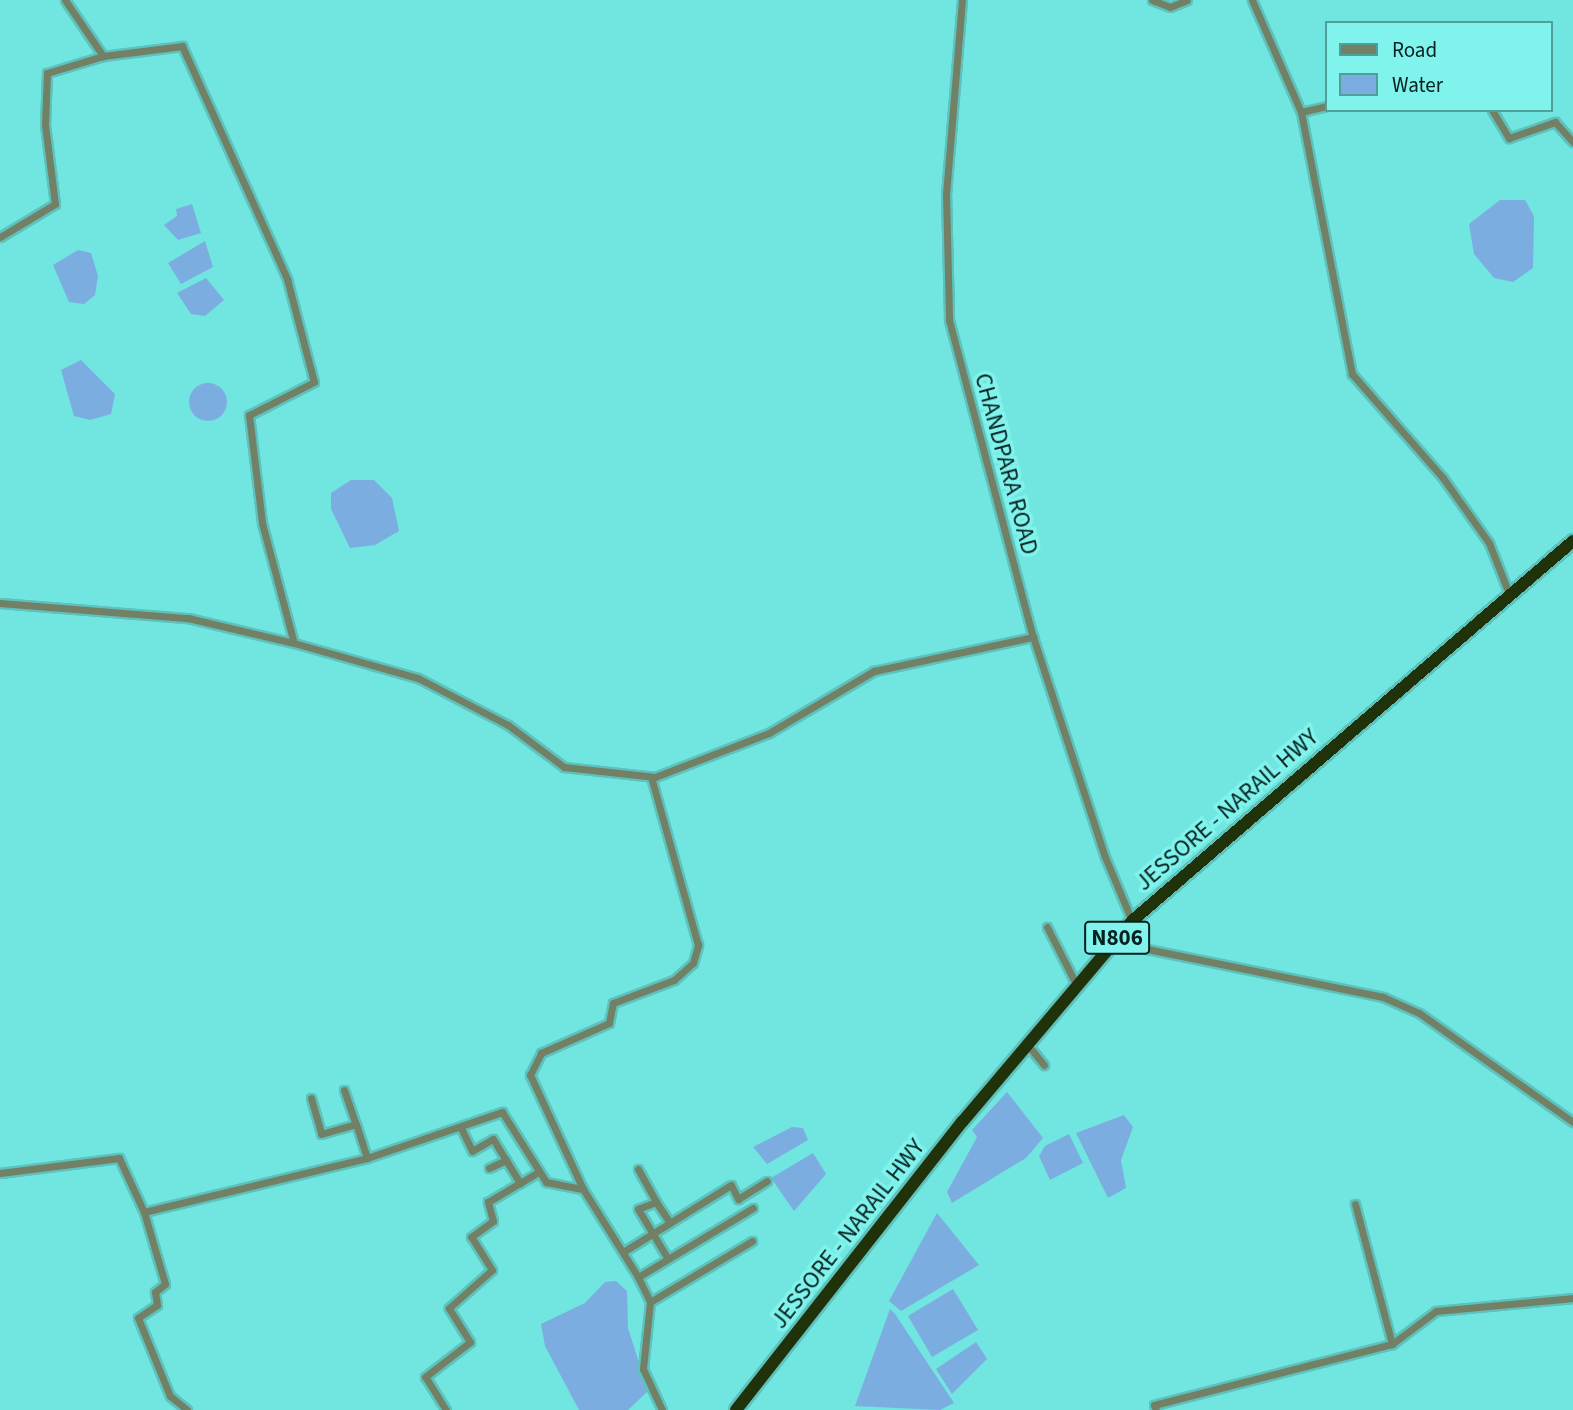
<!DOCTYPE html>
<style>
body{margin:0}
#map{position:relative;width:1573px;height:1410px;overflow:hidden;background:#71e5df;font-family:"Source Sans 3",sans-serif}
div>[style]{position:absolute}
.water>*{inset:0;background:#7cade1}
.round{border-radius:50%}
.roads{filter:drop-shadow(2px 0 #5ec2bc) drop-shadow(-2px 0 #5ec2bc) drop-shadow(0 2px #5ec2bc) drop-shadow(0 -2px #5ec2bc)}
.minor>*{height:7px;margin:-3.5px;padding:0 3.5px;transform-origin:3.5px;border-radius:3.5px;background:#728066}
.trunk>*{height:12px;margin:-6px;padding:0 6px;transform-origin:6px;border-radius:6px;background:#20320a}
span{translate:-50% -50%;white-space:nowrap;text-align:center;line-height:1.15;-webkit-text-stroke:7px #7ff3ec;paint-order:stroke}
.shield-label span{padding:2px 5px;background:#7ff3ec;border:2px solid;border-radius:5px;-webkit-text-stroke-width:0}
.shield-label{font-size:23px;color:#06211f;font-weight:700}
.street-label{font-size:24px;color:#06211f}
.legend{position:absolute;left:1325px;top:21px;width:228px;height:91px;box-sizing:border-box;background:#7ff3ec;border:2px solid #4f9f9a;margin:0;padding:9px 12px;list-style:none;font-size:21px;color:#06211f}
.legend li{display:flex;align-items:center;gap:14px;height:35px}
.legend b{width:35px;border:2px solid #4f9f9a}
</style>
<div id="map">
<div class="water">
<div style="clip-path:polygon(1500px 200px,1525px 200px,1534px 216px,1533px 268px,1513px 282px,1494px 278px,1474px 254px,1469px 224px)"></div>
<div style="clip-path:polygon(192px 204px,201px 233px,178px 240px,164px 225px,177px 216px,176px 209px)"></div>
<div style="clip-path:polygon(205px 241px,213px 267px,181px 284px,168px 263px)"></div>
<div style="clip-path:polygon(78px 250px,91px 253px,98px 276px,95px 295px,84px 304px,69px 302px,53px 265px)"></div>
<div style="clip-path:polygon(206px 278px,224px 300px,205px 316px,191px 314px,177px 293px)"></div>
<div style="clip-path:polygon(81px 360px,115px 394px,111px 414px,90px 420px,74px 416px,61px 370px)"></div>
<div class="round" style="left:189px;top:383px;width:38px;height:38px"></div>
<div style="clip-path:polygon(351px 480px,374px 480px,392px 498px,399px 531px,375px 545px,350px 548px,331px 509px,331px 493px)"></div>
<div style="clip-path:polygon(1007px 1092px,1043px 1138px,1026px 1158px,952px 1203px,947px 1192px,977px 1137px,972px 1130px)"></div>
<div style="clip-path:polygon(1124px 1115px,1133px 1127px,1121px 1160px,1126px 1188px,1108px 1198px,1076px 1133px)"></div>
<div style="clip-path:polygon(792px 1127px,803px 1128px,808px 1140px,767px 1164px,753px 1147px)"></div>
<div style="clip-path:polygon(1069px 1134px,1083px 1163px,1050px 1180px,1039px 1156px,1045px 1146px)"></div>
<div style="clip-path:polygon(813px 1153px,826px 1174px,794px 1211px,771px 1178px)"></div>
<div style="clip-path:polygon(937px 1213px,979px 1265px,901px 1311px,889px 1301px)"></div>
<div style="clip-path:polygon(616px 1281px,627px 1291px,628px 1328px,648px 1391px,628px 1410px,579px 1410px,545px 1346px,541px 1324px,585px 1303px,605px 1282px)"></div>
<div style="clip-path:polygon(953px 1289px,978px 1330px,932px 1357px,908px 1316px)"></div>
<div style="clip-path:polygon(890px 1309px,895px 1314px,954px 1403px,940px 1410px,855px 1406px)"></div>
<div style="clip-path:polygon(976px 1342px,987px 1359px,952px 1394px,936px 1369px)"></div>
</div>
<div class="roads">
<div class="minor">
<div style="left:65px;top:0;width:68px;rotate:55.8deg"></div>
<div style="left:103px;top:56px;width:80px;rotate:-7.2deg"></div>
<div style="left:182px;top:46px;width:256px;rotate:65.7deg"></div>
<div style="left:287px;top:279px;width:106px;rotate:75.3deg"></div>
<div style="left:314px;top:382px;width:73px;rotate:153.1deg"></div>
<div style="left:249px;top:415px;width:109px;rotate:83.1deg"></div>
<div style="left:262px;top:523px;width:124px;rotate:75.1deg"></div>
<div style="left:962px;top:0;width:194px;rotate:94.7deg"></div>
<div style="left:946px;top:193px;width:127px;rotate:88.6deg"></div>
<div style="left:949px;top:320px;width:328px;rotate:75.2deg"></div>
<div style="left:1033px;top:637px;width:231px;rotate:71.9deg"></div>
<div style="left:1105px;top:857px;width:69px;rotate:67.1deg"></div>
<div style="left:1152px;top:0;width:19px;rotate:21deg"></div>
<div style="left:1170px;top:7px;width:18px;rotate:-22deg"></div>
<div style="left:1252px;top:0;width:122px;rotate:66.4deg"></div>
<div style="left:1301px;top:112px;width:267px;rotate:79deg"></div>
<div style="left:1352px;top:374px;width:138px;rotate:48.8deg"></div>
<div style="left:1443px;top:478px;width:80px;rotate:54.7deg"></div>
<div style="left:1489px;top:543px;width:52px;rotate:68.4deg"></div>
<div style="left:1492px;top:110px;width:33px;rotate:59deg"></div>
<div style="left:1509px;top:138px;width:49px;rotate:-19.2deg"></div>
<div style="left:1555px;top:122px;width:27px;rotate:48deg"></div>
<div style="left:1301px;top:112px;width:26px;rotate:-13deg"></div>
<div style="left:0;top:237px;width:64px;rotate:-31deg"></div>
<div style="left:55px;top:204px;width:80px;rotate:-97.2deg"></div>
<div style="left:45px;top:125px;width:52px;rotate:-87.8deg"></div>
<div style="left:47px;top:73px;width:59px;rotate:-16.9deg"></div>
<div style="left:0;top:603px;width:189px;rotate:4.6deg"></div>
<div style="left:188px;top:618px;width:109px;rotate:13.3deg"></div>
<div style="left:294px;top:643px;width:129px;rotate:15.8deg"></div>
<div style="left:418px;top:678px;width:102px;rotate:27.6deg"></div>
<div style="left:508px;top:725px;width:70px;rotate:36.9deg"></div>
<div style="left:564px;top:767px;width:92px;rotate:6.3deg"></div>
<div style="left:655px;top:777px;width:122px;rotate:-21.1deg"></div>
<div style="left:769px;top:733px;width:122px;rotate:-30.6deg"></div>
<div style="left:874px;top:671px;width:163px;rotate:-12.1deg"></div>
<div style="left:1047px;top:927px;width:66px;rotate:63deg"></div>
<div style="left:1119px;top:935px;width:31px;rotate:27deg"></div>
<div style="left:1147px;top:949px;width:241px;rotate:11.5deg"></div>
<div style="left:1383px;top:997px;width:39px;rotate:24deg"></div>
<div style="left:1419px;top:1013px;width:189px;rotate:35.3deg"></div>
<div style="left:1027px;top:1044px;width:27px;rotate:51deg"></div>
<div style="left:344px;top:1090px;width:36px;rotate:71deg"></div>
<div style="left:311px;top:1098px;width:37px;rotate:74deg"></div>
<div style="left:321px;top:1134px;width:36px;rotate:-16deg"></div>
<div style="left:356px;top:1124px;width:36px;rotate:72deg"></div>
<div style="left:461px;top:1128px;width:25px;rotate:64deg"></div>
<div style="left:472px;top:1151px;width:24px;rotate:-30deg"></div>
<div style="left:493px;top:1139px;width:52px;rotate:58.5deg"></div>
<div style="left:520px;top:1183px;width:21px;rotate:-31deg"></div>
<div style="left:489px;top:1168px;width:19px;rotate:-25deg"></div>
<div style="left:638px;top:1169px;width:38px;rotate:61deg"></div>
<div style="left:656px;top:1202px;width:19px;rotate:159deg"></div>
<div style="left:638px;top:1209px;width:58px;rotate:59deg"></div>
<div style="left:0;top:1173px;width:120px;rotate:-7.2deg"></div>
<div style="left:119px;top:1158px;width:60px;rotate:65.2deg"></div>
<div style="left:144px;top:1212px;width:229px;rotate:-13.6deg"></div>
<div style="left:367px;top:1158px;width:143px;rotate:-18.8deg"></div>
<div style="left:502px;top:1112px;width:83px;rotate:57.8deg"></div>
<div style="left:546px;top:1182px;width:38px;rotate:11deg"></div>
<div style="left:583px;top:1189px;width:104px;rotate:58deg"></div>
<div style="left:638px;top:1277px;width:28px;rotate:64deg"></div>
<div style="left:650px;top:1302px;width:67px;rotate:96deg"></div>
<div style="left:643px;top:1369px;width:45px;rotate:65.1deg"></div>
<div style="left:583px;top:1189px;width:126px;rotate:-114.9deg"></div>
<div style="left:530px;top:1075px;width:25px;rotate:-63deg"></div>
<div style="left:541px;top:1053px;width:74px;rotate:-23.8deg"></div>
<div style="left:609px;top:1023px;width:20px;rotate:-79deg"></div>
<div style="left:613px;top:1003px;width:65px;rotate:-20.7deg"></div>
<div style="left:674px;top:980px;width:25px;rotate:-42deg"></div>
<div style="left:693px;top:963px;width:19px;rotate:-74deg"></div>
<div style="left:698px;top:945px;width:174px;rotate:-105.6deg"></div>
<div style="left:656px;top:1202px;width:25px;rotate:56deg"></div>
<div style="left:1355px;top:1204px;width:145px;rotate:75.2deg"></div>
<div style="left:144px;top:1212px;width:75px;rotate:73.7deg"></div>
<div style="left:165px;top:1284px;width:13px;rotate:141deg"></div>
<div style="left:155px;top:1292px;width:13px;rotate:81deg"></div>
<div style="left:157px;top:1305px;width:23px;rotate:146deg"></div>
<div style="left:138px;top:1318px;width:84px;rotate:67.7deg"></div>
<div style="left:170px;top:1396px;width:22px;rotate:39deg"></div>
<div style="left:623px;top:1252px;width:127px;rotate:-31.8deg"></div>
<div style="left:731px;top:1185px;width:16px;rotate:63deg"></div>
<div style="left:738px;top:1199px;width:34px;rotate:-32deg"></div>
<div style="left:638px;top:1277px;width:134px;rotate:-31deg"></div>
<div style="left:650px;top:1302px;width:119px;rotate:-30.9deg"></div>
<div style="left:446px;top:1410px;width:39px;rotate:-122deg"></div>
<div style="left:425px;top:1377px;width:57px;rotate:-37.9deg"></div>
<div style="left:470px;top:1342px;width:40px;rotate:-122deg"></div>
<div style="left:449px;top:1308px;width:57px;rotate:-41.5deg"></div>
<div style="left:492px;top:1270px;width:39px;rotate:-122deg"></div>
<div style="left:471px;top:1237px;width:27px;rotate:-36deg"></div>
<div style="left:493px;top:1221px;width:20px;rotate:-105deg"></div>
<div style="left:488px;top:1202px;width:37px;rotate:-31deg"></div>
<div style="left:1156px;top:1410px;width:5px;rotate:-112deg"></div>
<div style="left:1154px;top:1405px;width:246px;rotate:-14.4deg"></div>
<div style="left:1392px;top:1344px;width:55px;rotate:-36.9deg"></div>
<div style="left:1436px;top:1311px;width:138px;rotate:-5.4deg"></div>
</div>
<div class="trunk">
<div style="left:736px;top:1410px;width:367px;rotate:-51.9deg"></div>
<div style="left:963px;top:1121px;width:262px;rotate:-49.8deg"></div>
<div style="left:1132px;top:921px;width:582px;rotate:-40.75deg"></div>
</div>
</div>
<div class="shield-label">
<span style="left:1117px;top:938px">N806</span>
</div>
<div class="street-label">
<span style="left:1006px;top:464px;rotate:75deg">CHANDPARA ROAD</span>
<span style="left:1227px;top:810px;rotate:-41deg">JESSORE - NARAIL HWY</span>
<span style="left:848px;top:1234px;rotate:-52deg">JESSORE - NARAIL HWY</span>
</div>
<ul class="legend">
<li><b style="height:9px;background:#728066"></b>Road</li>
<li><b style="height:19px;background:#7cade1"></b>Water</li>
</ul>
</div>
